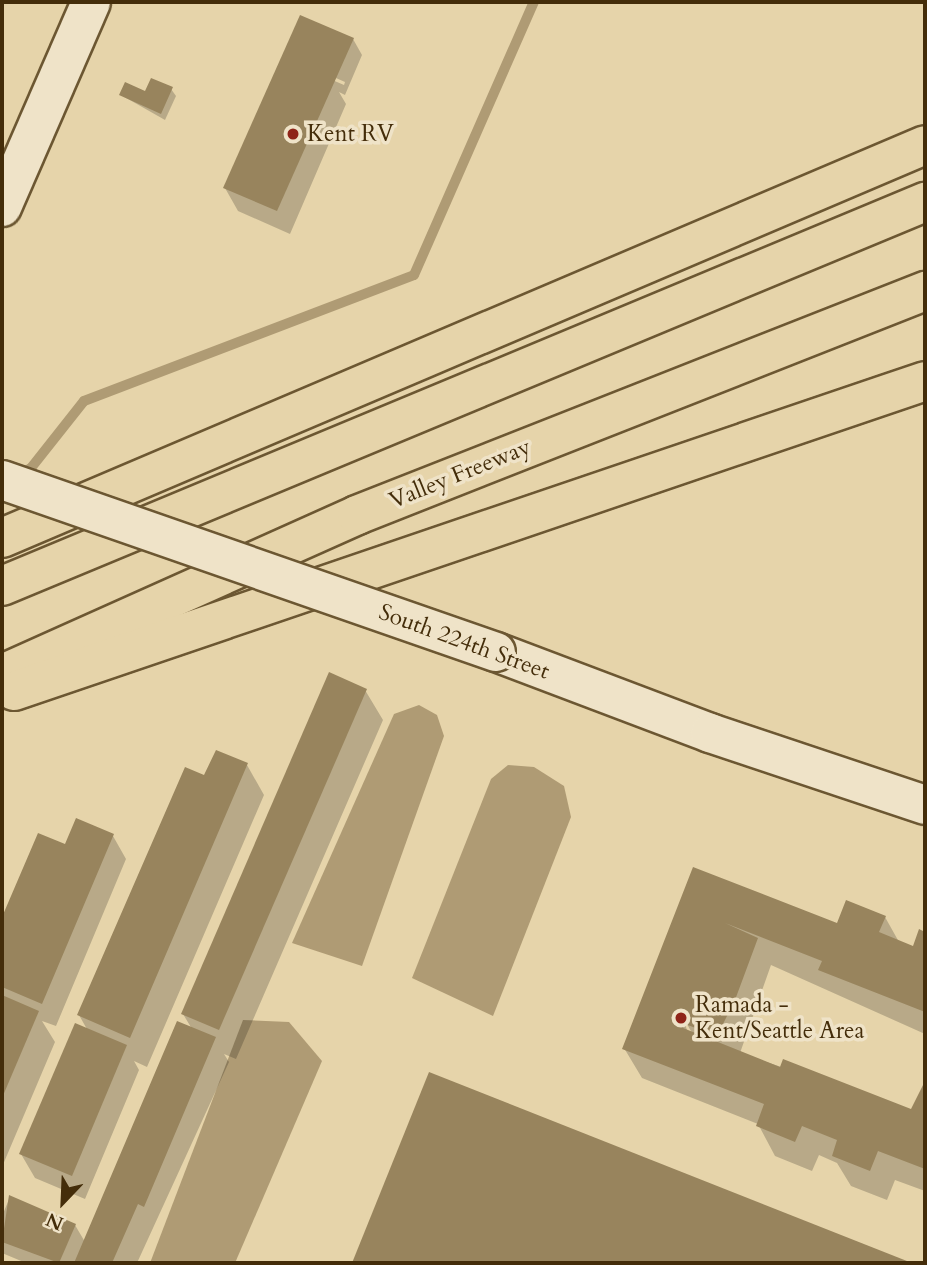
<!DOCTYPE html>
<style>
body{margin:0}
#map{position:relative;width:927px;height:1265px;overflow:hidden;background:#e6d4aa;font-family:Cardo,serif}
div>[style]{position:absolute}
.water>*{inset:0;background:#af9b74}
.shadow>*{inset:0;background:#0003}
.stream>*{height:10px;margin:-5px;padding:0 5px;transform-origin:5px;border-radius:5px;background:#af9b74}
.building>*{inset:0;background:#98845d}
.roads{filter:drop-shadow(2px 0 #6c5732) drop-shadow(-2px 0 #6c5732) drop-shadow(0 2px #6c5732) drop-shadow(0 -2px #6c5732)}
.tertiary>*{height:38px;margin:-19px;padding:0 19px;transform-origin:19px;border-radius:19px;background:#efe3c8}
.motorway>*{height:38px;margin:-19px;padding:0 19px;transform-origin:19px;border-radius:19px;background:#e6d4aa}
.bridges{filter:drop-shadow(2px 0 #6c5732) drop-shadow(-2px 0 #6c5732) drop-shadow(0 2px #6c5732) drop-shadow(0 -2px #6c5732)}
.tertiary-bridge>*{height:38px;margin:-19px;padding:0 19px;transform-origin:19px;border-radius:19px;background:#efe3c8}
.dots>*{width:19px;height:19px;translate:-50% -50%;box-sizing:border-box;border:4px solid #efe3c8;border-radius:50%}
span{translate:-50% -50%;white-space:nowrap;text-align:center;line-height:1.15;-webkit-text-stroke:7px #efe3c8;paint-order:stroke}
.poi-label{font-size:23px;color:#442d0a}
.left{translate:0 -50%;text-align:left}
.street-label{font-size:23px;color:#442d0a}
.frame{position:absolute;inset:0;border:4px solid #442d0a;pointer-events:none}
.north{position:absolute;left:28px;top:1167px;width:70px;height:70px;-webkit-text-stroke:5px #efe3c8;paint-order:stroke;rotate:203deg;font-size:19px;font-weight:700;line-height:28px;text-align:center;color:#442d0a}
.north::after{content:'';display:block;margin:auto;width:24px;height:32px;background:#442d0a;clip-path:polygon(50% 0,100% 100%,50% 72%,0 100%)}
</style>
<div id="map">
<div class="water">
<div style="clip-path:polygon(419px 705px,437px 715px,444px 736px,362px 966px,292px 943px,394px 714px)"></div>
<div style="clip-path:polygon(508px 765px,534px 767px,564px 786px,571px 817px,493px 1016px,412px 978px,491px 779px)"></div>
<div style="clip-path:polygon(243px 1020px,289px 1022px,322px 1061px,235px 1263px,150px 1263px)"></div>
</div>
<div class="shadow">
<div style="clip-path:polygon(evenodd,301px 17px,353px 39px,362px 55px,345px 95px,339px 92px,346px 104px,290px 234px,238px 211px,225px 188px,301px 17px,295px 60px,345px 82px,344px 85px,295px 64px,295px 60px)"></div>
<div style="clip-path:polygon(171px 89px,176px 96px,165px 120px,121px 95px)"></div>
<div style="clip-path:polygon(365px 690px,383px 720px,236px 1059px,224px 1054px,229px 1062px,137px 1263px,26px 1263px,2px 1253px,2px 1216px,10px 1197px,75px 1225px,85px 1242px,192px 1029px,183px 1014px)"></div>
<div style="clip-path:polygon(247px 765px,264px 795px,147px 1067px,134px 1061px,139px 1070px,85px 1199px,35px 1178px,21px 1154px,88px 1031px,79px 1015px,205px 777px)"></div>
<div style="clip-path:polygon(39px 835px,66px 846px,113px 836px,126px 859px,56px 1026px,42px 1021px,55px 1042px,2px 1167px,2px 922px)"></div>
<div style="clip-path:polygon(evenodd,694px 869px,838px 925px,885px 917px,899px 942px,914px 948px,920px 932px,925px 934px,925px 1034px,771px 965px,740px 1053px,912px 1111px,925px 1083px,925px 1191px,895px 1180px,887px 1200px,851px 1186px,837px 1163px,819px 1155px,812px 1171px,775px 1156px,758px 1124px,642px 1078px,624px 1048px,694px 869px,682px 1015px,692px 1033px,688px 1033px,682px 1015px)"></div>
<div style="clip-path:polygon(430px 1074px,907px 1263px,354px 1263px)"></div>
</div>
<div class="stream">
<div style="left:18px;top:475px;width:15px;rotate:-28deg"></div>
<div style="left:31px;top:468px;width:85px;rotate:-51.7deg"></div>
<div style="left:84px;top:401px;width:353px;rotate:-20.9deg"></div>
<div style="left:414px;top:275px;width:298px;rotate:-66.3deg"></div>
</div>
<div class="building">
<div style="clip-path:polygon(300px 15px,354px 38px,277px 211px,223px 188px)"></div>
<div style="clip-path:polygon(151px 78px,173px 87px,161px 114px,119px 95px,125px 82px,145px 91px)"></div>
<div style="clip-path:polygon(329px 672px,367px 689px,219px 1030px,181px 1014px)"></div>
<div style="clip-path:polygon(216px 750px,248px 763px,130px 1038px,77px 1015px,185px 767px,204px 775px)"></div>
<div style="clip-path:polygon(76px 818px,114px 834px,42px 1004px,2px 987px,2px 917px,38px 833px,65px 844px)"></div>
<div style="clip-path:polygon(693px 867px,837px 923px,846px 900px,886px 916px,879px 932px,913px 946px,919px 929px,925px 932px,925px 1012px,818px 970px,822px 961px,725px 923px,758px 938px,735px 1000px,717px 1036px,685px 1024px,683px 1028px,780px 1067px,783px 1059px,911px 1109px,925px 1081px,925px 1169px,878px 1151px,870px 1171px,832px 1156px,837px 1140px,802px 1126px,795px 1142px,756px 1126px,764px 1104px,622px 1049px)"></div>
<div style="clip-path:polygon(2px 995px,39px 1011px,2px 1098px)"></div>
<div style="clip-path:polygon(177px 1021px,216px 1037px,144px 1207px,138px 1204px,112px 1263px,74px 1263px)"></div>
<div style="clip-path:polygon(75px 1023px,127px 1045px,72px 1176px,19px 1154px)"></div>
<div style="clip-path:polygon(429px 1072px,912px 1263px,352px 1263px)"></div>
<div style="clip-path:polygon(9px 1195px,76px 1224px,59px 1263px,2px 1242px)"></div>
</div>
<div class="roads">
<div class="tertiary">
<div style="left:2px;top:207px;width:223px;rotate:-66.5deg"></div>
<div style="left:496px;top:652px;width:229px;rotate:20.7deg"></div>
<div style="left:710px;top:733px;width:227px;rotate:18.5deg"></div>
</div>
<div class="motorway">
<div style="left:2px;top:538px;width:1003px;rotate:-23.06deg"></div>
<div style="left:2px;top:586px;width:1000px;rotate:-22.59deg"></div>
<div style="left:2px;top:674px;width:389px;rotate:-24.1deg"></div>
<div style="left:357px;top:515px;width:611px;rotate:-21.52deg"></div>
<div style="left:14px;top:691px;width:962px;rotate:-18.79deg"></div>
</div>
</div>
<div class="bridges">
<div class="tertiary-bridge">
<div style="left:2px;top:480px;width:523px;rotate:19.2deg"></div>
</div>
</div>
<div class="dots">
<div style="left:293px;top:134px;background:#8f2418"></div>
<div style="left:681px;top:1018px;background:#8f2418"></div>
</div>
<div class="poi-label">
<span class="left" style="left:307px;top:134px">Kent RV</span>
<span class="left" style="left:695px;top:1018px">Ramada -<br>Kent/Seattle Area</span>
</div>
<div class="street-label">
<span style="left:460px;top:474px;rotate:-22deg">Valley Freeway</span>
<span style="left:464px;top:642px;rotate:20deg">South 224th Street</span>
</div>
<div class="frame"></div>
<div class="north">N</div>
</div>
